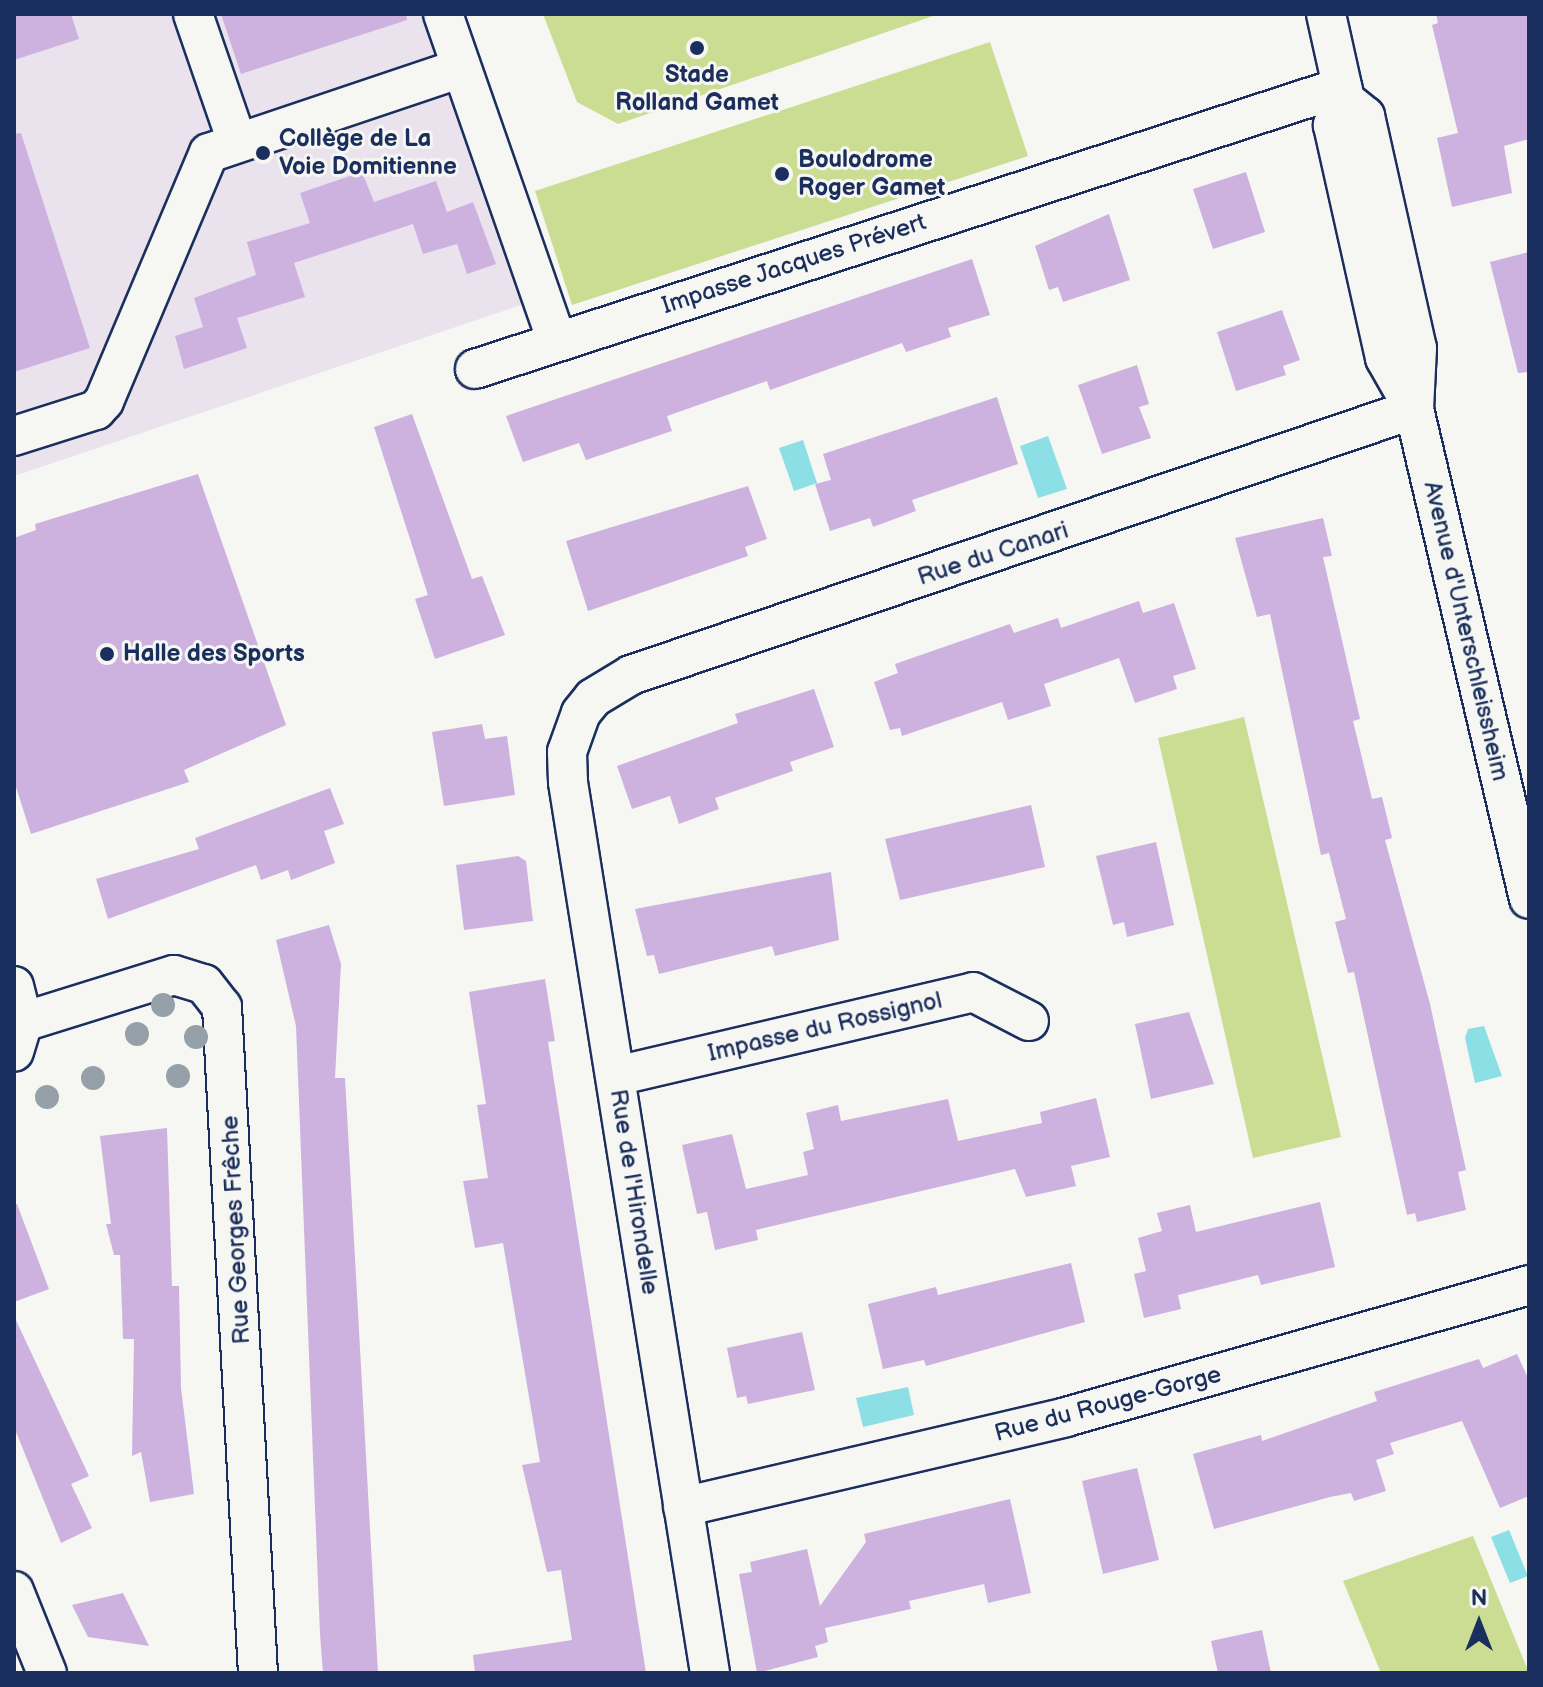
<!DOCTYPE html>
<meta charset="utf-8">
<style>
body{margin:0}
#map{position:relative;width:1543px;height:1687px;overflow:hidden;background:#f6f6f2;font-family:"Balsamiq Sans",sans-serif}
div>[style]{position:absolute}
.built>*{inset:0;background:#eae2ed}
.green>*{inset:0;background:#cadd92}
.water>*{inset:0;background:#8ddfe6}
.building>*{inset:0;background:#cdb2e0}
.roads{filter:drop-shadow(2px 0 #1b2f5e) drop-shadow(-2px 0 #1b2f5e) drop-shadow(0 2px #1b2f5e) drop-shadow(0 -2px #1b2f5e)}
.minor>*{height:38px;margin:-19px;padding:0 19px;transform-origin:19px;border-radius:19px;background:#f6f6f2}
.trees>*{width:24px;height:24px;margin:-12px;border-radius:50%;background:#96a0a8}
.dots>*{width:22px;height:22px;translate:-50% -50%;box-sizing:border-box;border:4px solid #f6f6f2;border-radius:50%}
span{translate:-50% -50%;white-space:nowrap;text-align:center;line-height:1.15;-webkit-text-stroke:6px #f6f6f2;paint-order:stroke}
.poi-label{font-size:24px;color:#1b2f5e;font-weight:700}
.left{translate:0 -50%;text-align:left}
.street-label{font-size:24px;color:#1b2f5e}
.frame{position:absolute;inset:0;border:16px solid #1b2f5e;pointer-events:none}
.north{position:absolute;left:1439px;top:1583px;width:80px;height:80px;-webkit-text-stroke:6px #f6f6f2;paint-order:stroke;rotate:0deg;font-size:22px;font-weight:700;line-height:32px;text-align:center;color:#1b2f5e}
.north::after{content:'';display:block;margin:auto;width:28px;height:36px;background:#1b2f5e;clip-path:polygon(50% 0,100% 100%,50% 72%,0 100%)}
</style>
<div id="map">
<div class="built">
<div style="clip-path:polygon(14px 14px,463px 14px,560px 292px,14px 476px)"></div>
</div>
<div class="green">
<div style="clip-path:polygon(543px 14px,939px 14px,618px 124px,577px 102px)"></div>
<div style="clip-path:polygon(990px 42px,1028px 156px,572px 305px,535px 191px)"></div>
<div style="clip-path:polygon(1244px 717px,1341px 1137px,1253px 1158px,1158px 738px)"></div>
<div style="clip-path:polygon(1473px 1536px,1529px 1673px,1381px 1673px,1343px 1581px)"></div>
</div>
<div class="water">
<div style="clip-path:polygon(1048px 436px,1067px 489px,1038px 498px,1020px 446px)"></div>
<div style="clip-path:polygon(803px 440px,817px 483px,794px 491px,779px 448px)"></div>
<div style="clip-path:polygon(1484px 1026px,1502px 1076px,1475px 1083px,1465px 1038px,1468px 1029px)"></div>
<div style="clip-path:polygon(908px 1387px,914px 1415px,863px 1427px,856px 1398px)"></div>
<div style="clip-path:polygon(1509px 1530px,1528px 1576px,1510px 1583px,1491px 1537px)"></div>
</div>
<div class="building">
<div style="clip-path:polygon(14px 14px,71px 14px,79px 39px,14px 60px)"></div>
<div style="clip-path:polygon(221px 14px,406px 14px,407px 20px,241px 74px)"></div>
<div style="clip-path:polygon(1436px 14px,1529px 14px,1529px 139px,1504px 146px,1512px 193px,1452px 207px,1437px 138px,1458px 133px,1432px 25px,1438px 23px)"></div>
<div style="clip-path:polygon(21px 133px,90px 348px,14px 372px,14px 134px)"></div>
<div style="clip-path:polygon(362px 172px,374px 202px,436px 181px,447px 212px,473px 202px,496px 264px,467px 274px,457px 244px,423px 254px,413px 224px,294px 263px,305px 297px,237px 318px,247px 348px,184px 369px,175px 336px,203px 327px,194px 298px,256px 275px,247px 242px,310px 223px,300px 193px)"></div>
<div style="clip-path:polygon(1246px 172px,1265px 232px,1213px 249px,1193px 189px)"></div>
<div style="clip-path:polygon(1109px 214px,1130px 280px,1063px 302px,1058px 287px,1049px 290px,1035px 246px)"></div>
<div style="clip-path:polygon(1529px 252px,1529px 372px,1518px 373px,1490px 262px)"></div>
<div style="clip-path:polygon(972px 259px,990px 315px,948px 328px,951px 337px,906px 352px,902px 343px,770px 390px,767px 381px,667px 416px,672px 431px,586px 460px,579px 443px,523px 462px,506px 416px)"></div>
<div style="clip-path:polygon(1282px 310px,1300px 360px,1283px 366px,1286px 375px,1236px 391px,1217px 332px)"></div>
<div style="clip-path:polygon(1137px 365px,1149px 404px,1139px 407px,1151px 438px,1102px 454px,1078px 385px)"></div>
<div style="clip-path:polygon(997px 397px,1018px 464px,912px 500px,916px 511px,873px 527px,870px 518px,830px 531px,815px 484px,831px 480px,823px 454px)"></div>
<div style="clip-path:polygon(412px 414px,472px 579px,482px 576px,505px 635px,435px 659px,415px 599px,428px 595px,374px 427px)"></div>
<div style="clip-path:polygon(198px 474px,286px 725px,184px 770px,189px 782px,31px 834px,14px 781px,14px 538px,36px 530px,35px 524px)"></div>
<div style="clip-path:polygon(748px 486px,767px 539px,745px 547px,748px 556px,588px 611px,566px 541px)"></div>
<div style="clip-path:polygon(1323px 518px,1332px 556px,1323px 557px,1360px 719px,1353px 721px,1372px 799px,1382px 797px,1392px 838px,1385px 840px,1430px 1004px,1466px 1170px,1458px 1172px,1466px 1210px,1417px 1222px,1415px 1213px,1407px 1215px,1354px 972px,1348px 973px,1335px 922px,1346px 919px,1329px 853px,1321px 855px,1270px 614px,1257px 617px,1235px 538px)"></div>
<div style="clip-path:polygon(1139px 601px,1143px 613px,1174px 603px,1196px 669px,1173px 676px,1177px 689px,1135px 703px,1119px 658px,1044px 684px,1051px 706px,1008px 720px,1002px 702px,902px 736px,900px 728px,890px 730px,874px 682px,898px 673px,895px 664px,1010px 624px,1014px 633px,1058px 618px,1061px 628px)"></div>
<div style="clip-path:polygon(814px 689px,834px 747px,790px 762px,793px 771px,715px 798px,719px 809px,679px 824px,670px 796px,632px 809px,617px 766px,738px 723px,735px 714px)"></div>
<div style="clip-path:polygon(482px 724px,485px 739px,507px 736px,515px 795px,444px 806px,432px 732px)"></div>
<div style="clip-path:polygon(330px 788px,344px 824px,324px 831px,335px 863px,291px 880px,288px 870px,261px 880px,256px 865px,108px 919px,96px 879px,199px 849px,195px 838px)"></div>
<div style="clip-path:polygon(1031px 805px,1045px 867px,900px 900px,885px 839px)"></div>
<div style="clip-path:polygon(1156px 842px,1174px 925px,1127px 937px,1124px 922px,1113px 925px,1096px 856px)"></div>
<div style="clip-path:polygon(518px 856px,526px 861px,533px 921px,464px 930px,456px 865px)"></div>
<div style="clip-path:polygon(831px 872px,839px 940px,775px 956px,772px 946px,659px 974px,654px 955px,647px 956px,635px 909px)"></div>
<div style="clip-path:polygon(329px 925px,341px 964px,335px 1078px,345px 1078px,378px 1673px,323px 1673px,320px 1634px,296px 1026px,276px 940px)"></div>
<div style="clip-path:polygon(545px 979px,555px 1041px,548px 1042px,646px 1673px,475px 1673px,473px 1655px,572px 1640px,561px 1570px,547px 1572px,522px 1465px,540px 1462px,503px 1243px,475px 1248px,463px 1181px,488px 1178px,477px 1105px,486px 1104px,469px 992px)"></div>
<div style="clip-path:polygon(1189px 1012px,1214px 1084px,1151px 1099px,1135px 1024px)"></div>
<div style="clip-path:polygon(1096px 1098px,1110px 1157px,1071px 1166px,1076px 1186px,1026px 1197px,1015px 1169px,756px 1230px,758px 1240px,715px 1250px,707px 1212px,697px 1214px,682px 1145px,732px 1134px,746px 1189px,808px 1175px,803px 1152px,814px 1149px,806px 1113px,838px 1105px,841px 1121px,948px 1099px,958px 1141px,1042px 1123px,1040px 1112px)"></div>
<div style="clip-path:polygon(167px 1128px,172px 1286px,179px 1286px,181px 1388px,194px 1494px,150px 1502px,141px 1452px,132px 1456px,134px 1339px,123px 1339px,120px 1255px,114px 1255px,106px 1224px,111px 1224px,100px 1136px)"></div>
<div style="clip-path:polygon(1320px 1202px,1335px 1267px,1261px 1285px,1258px 1275px,1178px 1295px,1181px 1309px,1144px 1318px,1134px 1274px,1146px 1271px,1138px 1238px,1162px 1231px,1157px 1213px,1190px 1205px,1196px 1232px)"></div>
<div style="clip-path:polygon(17px 1204px,49px 1289px,14px 1302px,14px 1205px)"></div>
<div style="clip-path:polygon(1071px 1263px,1085px 1322px,926px 1366px,924px 1360px,883px 1369px,868px 1304px,936px 1287px,938px 1295px)"></div>
<div style="clip-path:polygon(14px 1316px,89px 1476px,71px 1484px,92px 1528px,61px 1543px,14px 1427px)"></div>
<div style="clip-path:polygon(802px 1332px,815px 1390px,748px 1404px,746px 1396px,737px 1398px,727px 1348px)"></div>
<div style="clip-path:polygon(1517px 1354px,1529px 1380px,1529px 1496px,1500px 1508px,1462px 1421px,1390px 1443px,1394px 1454px,1376px 1460px,1386px 1491px,1354px 1501px,1351px 1493px,1330px 1497px,1214px 1529px,1193px 1454px,1261px 1435px,1262px 1441px,1377px 1401px,1374px 1392px,1479px 1359px,1483px 1368px)"></div>
<div style="clip-path:polygon(1137px 1468px,1159px 1560px,1103px 1574px,1082px 1481px)"></div>
<div style="clip-path:polygon(1010px 1499px,1031px 1593px,988px 1603px,984px 1584px,909px 1601px,911px 1609px,825px 1628px,828px 1642px,815px 1646px,818px 1657px,757px 1673px,739px 1574px,752px 1572px,750px 1562px,807px 1549px,820px 1606px,866px 1542px,864px 1534px)"></div>
<div style="clip-path:polygon(123px 1593px,149px 1646px,88px 1637px,72px 1605px)"></div>
<div style="clip-path:polygon(1262px 1630px,1271px 1673px,1218px 1673px,1211px 1641px)"></div>
</div>
<div class="roads">
<div class="minor">
<div style="left:193px;top:14px;width:132px;rotate:71deg"></div>
<div style="left:443px;top:14px;width:346px;rotate:70.8deg"></div>
<div style="left:1326px;top:14px;width:88px;rotate:77.5deg"></div>
<div style="left:1345px;top:100px;width:28px;rotate:116deg"></div>
<div style="left:1333px;top:125px;width:239px;rotate:77.4deg"></div>
<div style="left:1385px;top:358px;width:59px;rotate:60.4deg"></div>
<div style="left:1345px;top:100px;width:26px;rotate:39deg"></div>
<div style="left:1365px;top:116px;width:238px;rotate:77.4deg"></div>
<div style="left:1417px;top:348px;width:61px;rotate:92.8deg"></div>
<div style="left:1414px;top:409px;width:503px;rotate:76.79deg"></div>
<div style="left:475px;top:369px;width:912px;rotate:-18.02deg"></div>
<div style="left:14px;top:436px;width:86px;rotate:-17.6deg"></div>
<div style="left:96px;top:410px;width:12px;rotate:-48deg"></div>
<div style="left:104px;top:401px;width:269px;rotate:-67.1deg"></div>
<div style="left:209px;top:153px;width:266px;rotate:-18.6deg"></div>
<div style="left:14px;top:986px;width:37px;rotate:76deg"></div>
<div style="left:23px;top:1022px;width:31px;rotate:107deg"></div>
<div style="left:23px;top:1022px;width:158px;rotate:-17.3deg"></div>
<div style="left:174px;top:975px;width:31px;rotate:17deg"></div>
<div style="left:204px;top:984px;width:29px;rotate:52deg"></div>
<div style="left:222px;top:1007px;width:667px;rotate:86.91deg"></div>
<div style="left:616px;top:1076px;width:367px;rotate:-13.2deg"></div>
<div style="left:973px;top:992px;width:63px;rotate:27.4deg"></div>
<div style="left:683px;top:1507px;width:393px;rotate:-13.2deg"></div>
<div style="left:1066px;top:1417px;width:481px;rotate:-15.9deg"></div>
<div style="left:14px;top:1591px;width:88px;rotate:68.1deg"></div>
<div style="left:710px;top:1673px;width:902px;rotate:-99.06deg"></div>
<div style="left:568px;top:782px;width:30px;rotate:-92deg"></div>
<div style="left:567px;top:752px;width:41px;rotate:-70.3deg"></div>
<div style="left:581px;top:713px;width:19px;rotate:-51deg"></div>
<div style="left:593px;top:698px;width:44px;rotate:-31.2deg"></div>
<div style="left:631px;top:675px;width:827px;rotate:-18.76deg"></div>
</div>
</div>
<div class="trees">
<div style="left:163px;top:1005px"></div>
<div style="left:137px;top:1034px"></div>
<div style="left:196px;top:1037px"></div>
<div style="left:178px;top:1076px"></div>
<div style="left:93px;top:1078px"></div>
<div style="left:47px;top:1097px"></div>
</div>
<div class="dots">
<div style="left:697px;top:48px;background:#1b2f5e"></div>
<div style="left:263px;top:153px;background:#1b2f5e"></div>
<div style="left:782px;top:174px;background:#1b2f5e"></div>
<div style="left:107px;top:654px;background:#1b2f5e"></div>
</div>
<div class="poi-label">
<span style="left:697px;top:89px">Stade<br>Rolland Gamet</span>
<span class="left" style="left:279px;top:153px">Collège de La<br>Voie Domitienne</span>
<span class="left" style="left:798px;top:174px">Boulodrome<br>Roger Gamet</span>
<span class="left" style="left:123px;top:654px">Halle des Sports</span>
</div>
<div class="street-label">
<span style="left:794px;top:264px;rotate:-18deg">Impasse Jacques Prévert</span>
<span style="left:993px;top:554px;rotate:-18deg">Rue du Canari</span>
<span style="left:1466px;top:631px;rotate:77deg">Avenue d'Unterschleissheim</span>
<span style="left:825px;top:1027px;rotate:-13deg">Impasse du Rossignol</span>
<span style="left:634px;top:1192px;rotate:81deg">Rue de l'Hirondelle</span>
<span style="left:236px;top:1230px;rotate:-93deg">Rue Georges Frêche</span>
<span style="left:1108px;top:1404px;rotate:-15deg">Rue du Rouge-Gorge</span>
</div>
<div class="frame"></div>
<div class="north">N</div>
</div>
